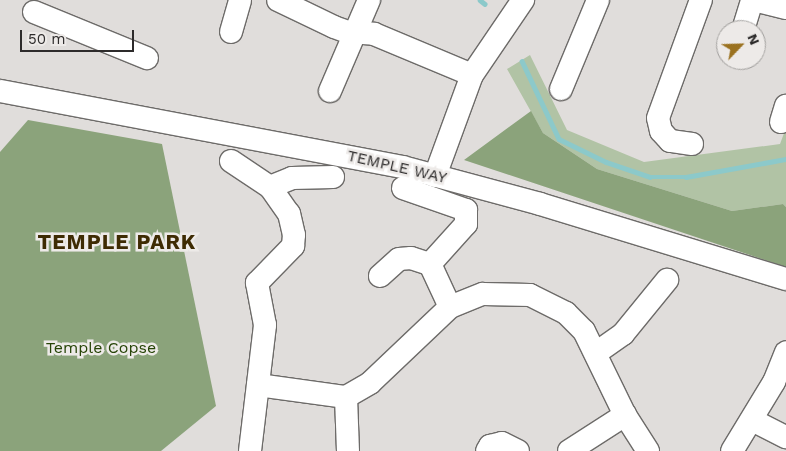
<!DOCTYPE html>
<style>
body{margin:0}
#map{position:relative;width:786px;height:451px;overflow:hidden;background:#e0dddb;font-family:"Work Sans",sans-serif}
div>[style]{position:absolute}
.green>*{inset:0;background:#b1c3a5}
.forest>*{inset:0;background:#8ba37b}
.stream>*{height:4.5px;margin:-2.25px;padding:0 2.25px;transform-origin:2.25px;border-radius:2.25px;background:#8cc9ca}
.roads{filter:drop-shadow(1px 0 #6d6b69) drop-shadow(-1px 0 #6d6b69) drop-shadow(0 1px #6d6b69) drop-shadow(0 -1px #6d6b69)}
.minor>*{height:22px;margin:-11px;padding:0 11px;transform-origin:11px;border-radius:11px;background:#fff}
span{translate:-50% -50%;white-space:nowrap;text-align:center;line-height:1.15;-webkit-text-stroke:5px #edeae8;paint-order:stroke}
.street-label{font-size:16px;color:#2d2b2b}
.park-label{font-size:16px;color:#264406}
.district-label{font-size:21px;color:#3e2b03;font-weight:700;letter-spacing:1px}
.north{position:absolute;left:716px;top:20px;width:50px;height:50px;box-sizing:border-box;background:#edeae8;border:1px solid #a09e9c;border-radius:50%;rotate:66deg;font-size:14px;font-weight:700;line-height:20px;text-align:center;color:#2d2b2b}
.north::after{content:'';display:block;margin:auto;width:18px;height:22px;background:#9b7220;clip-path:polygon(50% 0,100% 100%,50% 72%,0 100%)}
.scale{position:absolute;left:20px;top:30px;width:114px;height:22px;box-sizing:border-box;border:2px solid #2d2b2b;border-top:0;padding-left:6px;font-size:15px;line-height:18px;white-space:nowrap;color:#2d2b2b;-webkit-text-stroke:4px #edeae8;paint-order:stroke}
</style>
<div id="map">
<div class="green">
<div style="clip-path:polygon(530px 55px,567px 130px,644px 162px,780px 144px,786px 128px,786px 207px,783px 204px,732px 211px,597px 169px,543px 133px,507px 69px)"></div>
</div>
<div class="forest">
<div style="clip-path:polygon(531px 111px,543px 133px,597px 169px,732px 211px,783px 204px,786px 207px,786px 267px,464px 160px)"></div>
<div style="clip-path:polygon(28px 120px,162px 144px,216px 406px,161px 451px,0 451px,0 152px)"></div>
</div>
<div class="stream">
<div style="left:480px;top:0;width:6px;rotate:39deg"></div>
<div style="left:522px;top:61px;width:86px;rotate:64.6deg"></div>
<div style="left:559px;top:139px;width:52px;rotate:26.1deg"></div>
<div style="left:606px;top:162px;width:46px;rotate:18.8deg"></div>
<div style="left:650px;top:177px;width:36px"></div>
<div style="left:686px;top:177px;width:102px;rotate:-10.2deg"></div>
</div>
<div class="roads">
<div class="minor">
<div style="left:278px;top:0;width:62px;rotate:25.7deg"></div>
<div style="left:334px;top:27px;width:15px;rotate:20deg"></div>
<div style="left:348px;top:32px;width:26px;rotate:4deg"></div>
<div style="left:374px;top:34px;width:106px;rotate:22.7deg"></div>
<div style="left:754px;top:0;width:33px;rotate:14deg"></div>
<div style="left:34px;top:12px;width:122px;rotate:22.2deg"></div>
<div style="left:743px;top:30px;width:31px;rotate:-73deg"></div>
<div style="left:231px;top:32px;width:33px;rotate:-74deg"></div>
<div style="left:561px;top:89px;width:96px;rotate:-67.4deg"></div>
<div style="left:0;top:91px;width:410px;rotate:10.7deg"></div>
<div style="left:403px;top:167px;width:142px;rotate:15.1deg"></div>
<div style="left:540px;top:204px;width:257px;rotate:17deg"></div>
<div style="left:330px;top:91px;width:99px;rotate:-66.8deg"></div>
<div style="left:781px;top:122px;width:17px;rotate:-73deg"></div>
<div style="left:692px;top:144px;width:22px;rotate:-172deg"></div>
<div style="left:670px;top:141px;width:13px;rotate:-132deg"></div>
<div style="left:661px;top:131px;width:13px;rotate:-103deg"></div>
<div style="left:658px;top:118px;width:126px;rotate:-70deg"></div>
<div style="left:231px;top:161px;width:47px;rotate:33.7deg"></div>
<div style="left:435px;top:176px;width:108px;rotate:-69.9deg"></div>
<div style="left:472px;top:75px;width:91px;rotate:-55.8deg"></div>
<div style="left:403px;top:188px;width:67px;rotate:19.2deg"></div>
<div style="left:466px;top:210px;width:14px;rotate:90deg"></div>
<div style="left:466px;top:224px;width:54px;rotate:132deg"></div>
<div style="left:430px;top:264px;width:47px;rotate:65.1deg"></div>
<div style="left:380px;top:276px;width:25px;rotate:-42deg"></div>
<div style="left:399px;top:259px;width:12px;rotate:-5deg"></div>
<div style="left:411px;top:258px;width:20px;rotate:18deg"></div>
<div style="left:596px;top:353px;width:33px;rotate:-35deg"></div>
<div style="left:623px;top:334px;width:70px;rotate:-50.8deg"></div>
<div style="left:258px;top:385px;width:89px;rotate:7.8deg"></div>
<div style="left:346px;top:397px;width:28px;rotate:-30deg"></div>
<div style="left:370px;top:383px;width:110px;rotate:-43.5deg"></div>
<div style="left:450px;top:307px;width:35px;rotate:-22deg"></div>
<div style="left:483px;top:294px;width:47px;rotate:1.2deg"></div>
<div style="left:530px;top:295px;width:40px;rotate:26.6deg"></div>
<div style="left:566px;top:313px;width:25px;rotate:45deg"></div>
<div style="left:584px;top:331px;width:93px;rotate:64deg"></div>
<div style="left:625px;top:415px;width:43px;rotate:57.4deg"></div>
<div style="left:346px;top:397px;width:54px;rotate:87.9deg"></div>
<div style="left:752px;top:420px;width:38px;rotate:27deg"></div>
<div style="left:250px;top:451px;width:127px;rotate:-83.2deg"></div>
<div style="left:265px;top:325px;width:43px;rotate:-100.8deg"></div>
<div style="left:257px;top:283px;width:52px;rotate:-45.8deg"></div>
<div style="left:293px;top:246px;width:11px;rotate:-85deg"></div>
<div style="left:294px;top:235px;width:22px;rotate:-103deg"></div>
<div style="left:289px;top:214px;width:33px;rotate:-125deg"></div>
<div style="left:270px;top:187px;width:24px;rotate:-22deg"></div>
<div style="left:292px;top:178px;width:41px;rotate:-1.4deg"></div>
<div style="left:487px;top:451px;width:6px;rotate:-59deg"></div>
<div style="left:490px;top:446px;width:12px;rotate:-14deg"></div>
<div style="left:502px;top:443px;width:18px;rotate:27deg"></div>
<div style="left:569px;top:451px;width:67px;rotate:-32.7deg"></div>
<div style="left:732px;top:451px;width:81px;rotate:-58.7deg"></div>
<div style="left:774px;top:382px;width:32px;rotate:-68deg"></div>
</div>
</div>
<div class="street-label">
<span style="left:397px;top:167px;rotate:13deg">TEMPLE WAY</span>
</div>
<div class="park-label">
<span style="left:101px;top:348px">Temple Copse</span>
</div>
<div class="district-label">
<span style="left:117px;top:242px">TEMPLE PARK</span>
</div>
<div class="north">N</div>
<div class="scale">50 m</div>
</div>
